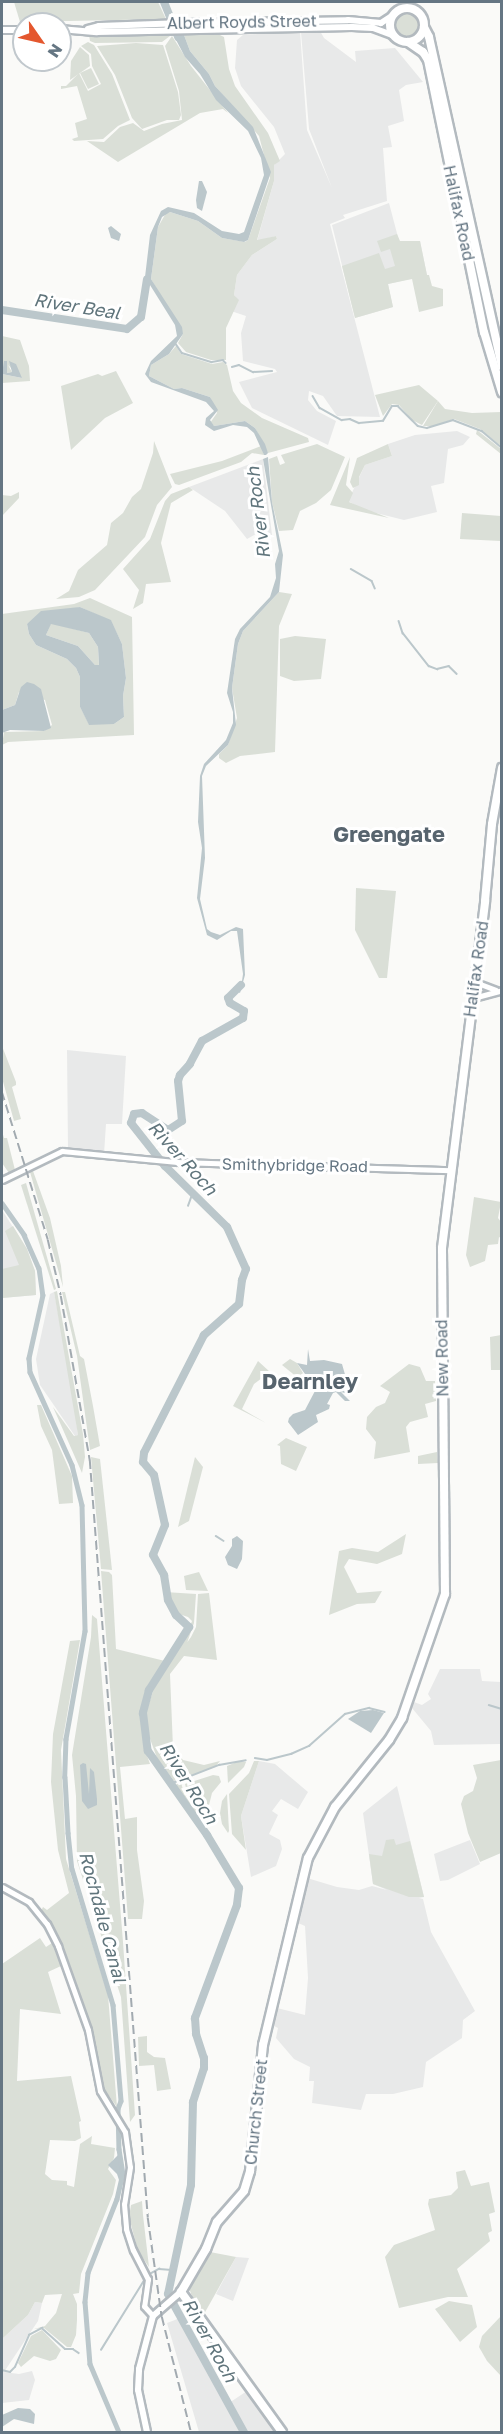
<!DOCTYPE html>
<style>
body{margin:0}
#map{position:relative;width:503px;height:2434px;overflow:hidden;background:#fafaf8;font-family:"Golos Text",sans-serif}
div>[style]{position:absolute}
.built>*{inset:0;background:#e8e9e9}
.green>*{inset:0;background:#dadfd7}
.round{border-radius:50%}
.water>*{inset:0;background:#bbc7cb}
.stream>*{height:1.5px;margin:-0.75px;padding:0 0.75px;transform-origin:0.75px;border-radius:0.75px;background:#bbc7cb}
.canal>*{height:4.5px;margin:-2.25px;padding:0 2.25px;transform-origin:2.25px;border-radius:2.25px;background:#bbc7cb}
.river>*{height:8px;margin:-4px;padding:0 4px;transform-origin:4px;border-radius:4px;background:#bbc7cb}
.roads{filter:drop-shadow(2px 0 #b3babf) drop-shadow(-2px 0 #b3babf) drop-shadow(0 2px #b3babf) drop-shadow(0 -2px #b3babf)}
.secondary>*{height:5px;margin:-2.5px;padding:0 2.5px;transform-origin:2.5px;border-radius:2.5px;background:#fff}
.primary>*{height:6px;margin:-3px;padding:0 3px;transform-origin:3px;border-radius:3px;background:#fff}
.highway>*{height:8px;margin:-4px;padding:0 4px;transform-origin:4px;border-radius:4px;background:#fff}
.highway>.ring{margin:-4px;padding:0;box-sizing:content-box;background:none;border:8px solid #fff;border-radius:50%}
.rail>*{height:1.5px;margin-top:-0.75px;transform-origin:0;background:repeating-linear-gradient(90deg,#a2aab0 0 9px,transparent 0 13.5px)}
span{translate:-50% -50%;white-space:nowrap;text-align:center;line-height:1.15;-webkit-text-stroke:6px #fff;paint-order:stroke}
.street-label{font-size:16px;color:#657683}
.water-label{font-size:18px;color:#60757c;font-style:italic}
.district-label{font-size:22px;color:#57646e;font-weight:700}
.frame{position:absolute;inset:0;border:3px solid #657683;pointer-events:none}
.north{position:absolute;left:12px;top:12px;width:60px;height:60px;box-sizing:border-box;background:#fff;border:2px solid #c1c8cd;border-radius:50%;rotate:124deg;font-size:16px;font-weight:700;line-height:24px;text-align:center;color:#657683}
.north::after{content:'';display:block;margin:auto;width:21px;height:27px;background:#e4572e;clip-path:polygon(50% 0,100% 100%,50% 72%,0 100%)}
</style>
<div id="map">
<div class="built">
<div style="clip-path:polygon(300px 31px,307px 130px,332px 188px,309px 129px,301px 32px,320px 31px,324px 38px,356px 62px,355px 51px,395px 48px,423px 82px,406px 85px,399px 90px,404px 121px,388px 126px,392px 147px,383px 148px,387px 201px,343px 215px,345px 218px,330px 224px,380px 417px,337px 416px,323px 396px,309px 391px,308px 400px,317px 411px,336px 421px,328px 445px,252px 408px,239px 382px,277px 372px,275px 369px,243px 361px,241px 333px,246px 316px,231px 311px,238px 300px,234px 295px,237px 275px,252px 255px,277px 239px,276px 236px,257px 241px,274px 181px,274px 165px,285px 154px,274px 127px,241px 86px,235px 68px,237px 40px,243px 35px)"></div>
<div style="clip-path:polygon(389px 203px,399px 241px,420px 241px,427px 275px,388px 284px,393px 307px,355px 318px,332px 225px)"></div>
<div style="clip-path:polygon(457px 431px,470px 437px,463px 445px,448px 449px,444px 483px,431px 486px,437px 512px,404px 520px,364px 510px,348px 501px,365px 465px,392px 456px,388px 444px,415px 435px)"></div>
<div style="clip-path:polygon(263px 459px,272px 535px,259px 540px,256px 534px,247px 539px,225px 511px,189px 487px)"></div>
<div style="clip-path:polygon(67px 1050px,126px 1056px,122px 1124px,106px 1124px,104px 1154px,68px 1150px)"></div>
<div style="clip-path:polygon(2px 1210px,27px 1249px,35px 1271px,36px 1295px,2px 1298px)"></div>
<div style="clip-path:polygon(54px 1292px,72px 1389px,78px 1435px,75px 1436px,40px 1385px,36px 1359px,50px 1294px)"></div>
<div style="clip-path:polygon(440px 1669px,480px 1669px,482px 1681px,501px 1682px,501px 1744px,434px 1745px,431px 1731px,412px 1708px,414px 1702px,422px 1705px,431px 1699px,428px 1694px)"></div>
<div style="clip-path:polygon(259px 1761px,275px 1764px,308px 1792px,298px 1809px,281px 1799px,272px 1811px,278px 1815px,269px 1834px,280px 1840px,282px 1849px,276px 1866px,251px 1877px,241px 1816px)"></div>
<div style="clip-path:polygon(397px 1786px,424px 1897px,419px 1898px,423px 1899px,431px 1932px,475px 2011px,463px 2020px,462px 2038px,426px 2062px,423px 2087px,393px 2094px,366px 2094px,361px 2110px,312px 2103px,314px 2081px,309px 2081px,310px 2067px,294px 2059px,276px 2038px,278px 2028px,274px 2026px,277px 2008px,305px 2015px,308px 1978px,305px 1926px,298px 1923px,307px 1878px,337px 1887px,359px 1890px,372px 1886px,387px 1890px,373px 1884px,363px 1813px)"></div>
<div style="clip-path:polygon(470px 1840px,480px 1864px,448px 1880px,440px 1881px,434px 1854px)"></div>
<div style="clip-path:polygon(236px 2257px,249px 2258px,233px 2301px,216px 2294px)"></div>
<div style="clip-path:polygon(35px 2302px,42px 2303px,38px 2321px,4px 2372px,19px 2374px,32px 2371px,35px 2380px,29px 2400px,2px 2403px,2px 2339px,28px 2315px)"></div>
<div style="clip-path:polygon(180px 2318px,226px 2405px,247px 2391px,277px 2432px,199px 2432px,167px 2323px)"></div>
</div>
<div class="green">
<div style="clip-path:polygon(14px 2px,158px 2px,166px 19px,20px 22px)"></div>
<div class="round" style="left:394px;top:12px;width:26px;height:26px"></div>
<div style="clip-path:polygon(89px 35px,170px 36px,162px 42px,95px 43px,90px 41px)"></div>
<div style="clip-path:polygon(184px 35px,218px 34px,224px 37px,229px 69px,235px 86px,268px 133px,280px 161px,274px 165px,274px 181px,257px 240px,276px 236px,277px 239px,252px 255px,237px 275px,234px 295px,239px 300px,226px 328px,226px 360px,211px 360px,186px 352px,178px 343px,183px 334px,151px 279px,158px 227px,166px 213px,170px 212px,198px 221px,222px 238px,245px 242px,248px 240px,270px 178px,259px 136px,215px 86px,209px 74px,190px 51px)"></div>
<div style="clip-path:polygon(172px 36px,191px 66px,228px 113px,223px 109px,200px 113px,118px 162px,87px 141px,104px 142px,120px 127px,133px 123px,144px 131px,162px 124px,182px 120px,179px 91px,165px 46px)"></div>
<div style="clip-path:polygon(88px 42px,94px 45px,112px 74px,130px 120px,118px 126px,103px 139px,74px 141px,72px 139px,78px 137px,75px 123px,87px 119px,77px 86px,61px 89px,61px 86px,66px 86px,79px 73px,88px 91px,101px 84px,92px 66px,91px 54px,81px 46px)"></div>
<div style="clip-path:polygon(136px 43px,163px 45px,178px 92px,181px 115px,179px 120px,167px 120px,142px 129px,132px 118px,115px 75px,97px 46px)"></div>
<div style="clip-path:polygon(80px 47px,89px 55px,90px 66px,70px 80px,71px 61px)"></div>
<div style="clip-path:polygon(91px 68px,99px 84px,88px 89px,80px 73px)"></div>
<div style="clip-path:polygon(397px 234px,400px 241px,420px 241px,427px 275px,429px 275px,432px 286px,443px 289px,443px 306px,419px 312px,412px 279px,388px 284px,393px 307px,355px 318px,342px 266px,379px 253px,385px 269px,395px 266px,390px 249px,381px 252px,377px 241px)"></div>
<div style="clip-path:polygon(2px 336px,20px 340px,29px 366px,30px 381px,2px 383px,2px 374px,22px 378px,8px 365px,12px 372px,7px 373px,7px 362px,2px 370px)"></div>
<div style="clip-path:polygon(176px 346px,181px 354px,212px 364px,223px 362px,227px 365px,233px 391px,241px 403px,262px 418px,308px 438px,309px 442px,268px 453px,255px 428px,245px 421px,214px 426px,210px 423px,217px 413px,210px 397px,182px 388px,174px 389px,149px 376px,151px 365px,169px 354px)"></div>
<div style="clip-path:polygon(116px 371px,133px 403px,105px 418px,71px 450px,61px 386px,98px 374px,102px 376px)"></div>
<div style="clip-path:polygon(419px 385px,438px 401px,422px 425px,412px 420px,399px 405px,392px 404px,383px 416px,375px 395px)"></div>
<div style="clip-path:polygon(438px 401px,445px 409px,472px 413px,501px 412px,501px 446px,480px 429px,454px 419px,433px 426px,423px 426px)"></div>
<div style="clip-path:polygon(477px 430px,501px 449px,501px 454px,476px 434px)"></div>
<div style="clip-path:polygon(154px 441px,172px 487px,157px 505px,145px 537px,95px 590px,79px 597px,56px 599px,69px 591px,78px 570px,107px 545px,111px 523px,123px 513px,132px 497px,141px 489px,153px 453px)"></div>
<div style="clip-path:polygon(317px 444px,345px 457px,331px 490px,316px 503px,300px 511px,293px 530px,279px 531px,272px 502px,269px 459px,277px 456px,280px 465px,285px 463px,281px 455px)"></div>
<div style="clip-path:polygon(388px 444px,392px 456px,365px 465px,359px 477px,359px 485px,353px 488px,350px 482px,357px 458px)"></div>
<div style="clip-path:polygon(261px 446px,264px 455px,252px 453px,241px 462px,179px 485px,175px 484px,170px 474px,222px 461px)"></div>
<div style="clip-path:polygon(350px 457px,346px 485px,353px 493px,349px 502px,389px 518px,330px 505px)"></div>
<div style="clip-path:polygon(189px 487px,193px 490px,171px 503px,161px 543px,171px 582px,146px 584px,143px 603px,133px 609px,139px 590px,123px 569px,150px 539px,165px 501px,171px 494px)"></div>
<div style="clip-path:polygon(19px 492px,19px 498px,2px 516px,2px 495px,11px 496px)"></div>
<div style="clip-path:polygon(462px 513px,501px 516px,501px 541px,460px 539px)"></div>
<div style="clip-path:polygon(279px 592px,292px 594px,279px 626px,275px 752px,240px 756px,226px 763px,219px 758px,219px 754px,228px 745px,237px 718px,232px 688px,238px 644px,243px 631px)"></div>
<div style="clip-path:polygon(evenodd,90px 598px,132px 617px,134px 735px,8px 742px,2px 745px,4px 732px,44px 731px,52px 725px,45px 700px,19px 692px,15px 705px,2px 710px,2px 614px,74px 604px,90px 598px,80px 607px,111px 621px,122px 644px,126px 678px,123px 696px,124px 717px,114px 724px,89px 724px,80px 707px,80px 677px,76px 668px,67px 659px,36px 645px,29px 634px,27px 624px,80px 607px)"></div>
<div style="clip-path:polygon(51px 623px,89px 633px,98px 647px,99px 666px,95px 665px,78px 646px,46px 635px)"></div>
<div style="clip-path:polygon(295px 636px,326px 639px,321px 679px,294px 681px,280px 676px,280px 639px)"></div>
<div style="clip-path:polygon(356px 888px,396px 891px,387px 978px,379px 978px,355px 930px)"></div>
<div style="clip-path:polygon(2px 1046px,16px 1082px,16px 1085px,12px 1087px,21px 1119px,14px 1121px,2px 1078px)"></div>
<div style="clip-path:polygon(2px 1131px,4px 1138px,7px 1138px,15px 1170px,9px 1173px,2px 1163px)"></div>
<div style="clip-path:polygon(33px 1171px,50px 1218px,61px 1266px,63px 1287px,30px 1172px)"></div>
<div style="clip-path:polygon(26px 1183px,56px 1289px,54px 1290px,21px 1185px)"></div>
<div style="clip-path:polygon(474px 1197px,501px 1202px,498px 1218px,501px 1222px,501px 1238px,499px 1237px,498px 1244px,488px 1245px,485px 1261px,470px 1267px,466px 1255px)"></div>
<div style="clip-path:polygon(13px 1226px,27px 1249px,35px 1271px,36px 1295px,2px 1298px,2px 1269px,19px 1265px,5px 1231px)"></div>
<div style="clip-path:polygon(57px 1291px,83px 1434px,85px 1457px,82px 1473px,53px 1407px,74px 1436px,78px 1435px,54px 1292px)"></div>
<div style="clip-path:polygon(62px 1292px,65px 1292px,80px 1356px,84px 1359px,93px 1406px,100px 1446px,90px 1450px,77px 1356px)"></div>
<div style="clip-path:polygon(501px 1335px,501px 1370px,491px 1370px,490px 1337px)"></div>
<div style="clip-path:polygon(290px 1359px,297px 1363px,303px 1373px,298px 1378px,282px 1365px)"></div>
<div style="clip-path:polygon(258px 1361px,270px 1372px,254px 1384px,242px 1409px,266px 1423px,233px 1406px)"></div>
<div style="clip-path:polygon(409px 1364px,420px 1367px,426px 1381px,435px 1381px,436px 1401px,425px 1404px,428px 1417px,410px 1422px,406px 1427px,410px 1452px,374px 1459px,376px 1442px,366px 1429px,367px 1417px,376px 1407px,385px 1403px,390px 1392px,380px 1386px)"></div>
<div style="clip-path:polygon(37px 1405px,41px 1405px,72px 1476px,73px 1503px,59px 1504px,52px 1450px,41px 1426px)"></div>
<div style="clip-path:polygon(286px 1438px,307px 1447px,296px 1471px,281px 1464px,280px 1446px,277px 1445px)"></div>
<div style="clip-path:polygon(437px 1452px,438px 1463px,418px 1464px,418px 1456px)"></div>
<div style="clip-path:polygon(91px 1457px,100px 1459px,112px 1570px,101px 1569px)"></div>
<div style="clip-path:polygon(195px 1457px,203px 1467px,189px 1521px,178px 1527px)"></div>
<div style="clip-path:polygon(406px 1534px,402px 1554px,377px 1564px,349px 1559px,344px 1567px,357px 1593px,382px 1591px,375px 1603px,357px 1604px,329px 1615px,339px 1551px,352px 1548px,378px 1552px)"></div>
<div style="clip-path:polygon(101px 1571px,109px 1572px,112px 1575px,116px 1649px,165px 1661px,148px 1685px,140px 1716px,144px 1747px,150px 1764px,120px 1767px,125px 1819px,137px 1817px,137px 1850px,144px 1901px,142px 1919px,128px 1919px)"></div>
<div style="clip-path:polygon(199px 1572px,208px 1591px,186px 1590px,184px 1576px)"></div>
<div style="clip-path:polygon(165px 1592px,196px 1594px,194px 1623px,187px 1643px,155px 1687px,191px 1637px,196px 1627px,198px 1594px,209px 1593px,217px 1660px,184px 1656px,170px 1674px,173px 1748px,183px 1760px,204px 1765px,220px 1761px,215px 1767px,174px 1781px,157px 1758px,149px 1736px,146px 1713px,153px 1691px,148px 1698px,184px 1641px,192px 1621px,188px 1617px,176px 1613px)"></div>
<div style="clip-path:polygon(92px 1615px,97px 1619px,123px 1942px,135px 2115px,130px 2122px,121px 1997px,77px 1861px,76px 1796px,72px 1755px,91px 1637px)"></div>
<div style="clip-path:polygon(80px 1640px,61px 1750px,66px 1859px,108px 1995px,117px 2107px,104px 2089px,99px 2077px,82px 2001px,61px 1946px,41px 1911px,43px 1907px,47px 1910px,69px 1893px,58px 1850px,51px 1782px,53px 1734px,70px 1641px)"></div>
<div style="clip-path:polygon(501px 1760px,501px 1853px,480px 1862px,468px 1833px,461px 1804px,464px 1796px,473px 1791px,477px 1778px,473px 1765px)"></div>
<div style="clip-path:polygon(239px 1761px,246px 1762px,244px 1767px,228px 1783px,227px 1766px)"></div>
<div style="clip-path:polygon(254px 1761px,259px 1761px,241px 1816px,246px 1850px,232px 1834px,229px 1794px,249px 1773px)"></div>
<div style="clip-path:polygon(213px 1775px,219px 1776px,221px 1782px,212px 1793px,209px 1805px,197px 1803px,187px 1792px,185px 1784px)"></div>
<div style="clip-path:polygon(181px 1782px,184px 1794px,202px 1816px,206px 1829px,174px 1786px)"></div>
<div style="clip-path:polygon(227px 1794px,229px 1831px,228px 1833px,222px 1824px,220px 1813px,222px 1801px)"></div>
<div style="clip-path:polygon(394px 1839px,396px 1845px,410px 1841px,424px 1897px,409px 1897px,373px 1884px,369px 1854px,382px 1856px,386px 1840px)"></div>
<div style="clip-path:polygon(40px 1938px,46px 1947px,52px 1943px,61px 1966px,48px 1972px,61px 2014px,20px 2009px,17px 2081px,71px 2076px,81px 2121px,79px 2122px,81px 2138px,75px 2141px,50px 2140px,45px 2174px,52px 2180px,67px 2181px,67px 2185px,74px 2187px,80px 2144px,92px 2136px,91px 2144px,115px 2148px,114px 2158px,108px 2169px,116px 2180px,113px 2194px,81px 2274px,79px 2293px,73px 2294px,77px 2304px,77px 2320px,76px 2335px,71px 2347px,67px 2347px,44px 2328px,34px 2329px,45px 2326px,56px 2313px,62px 2294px,45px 2295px,42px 2303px,35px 2302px,28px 2315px,2px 2339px,2px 1964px)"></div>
<div style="clip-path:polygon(147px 2036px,147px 2052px,154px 2057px,165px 2058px,171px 2089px,157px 2091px,154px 2065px,139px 2066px,138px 2037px)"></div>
<div style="clip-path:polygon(465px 2170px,471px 2186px,489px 2182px,495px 2212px,489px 2214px,492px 2231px,488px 2233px,490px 2241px,457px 2269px,468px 2297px,448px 2297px,399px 2308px,385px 2257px,394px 2245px,435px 2230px,428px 2204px,429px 2199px,451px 2195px,458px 2188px,456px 2172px)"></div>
<div style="clip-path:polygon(142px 2201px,143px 2215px,149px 2267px,138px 2251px,129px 2217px,131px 2205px)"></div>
<div style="clip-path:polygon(210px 2252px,236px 2257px,204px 2314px,194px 2302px,189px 2288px)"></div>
<div style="clip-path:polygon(449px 2301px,472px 2305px,477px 2327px,460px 2342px,435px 2309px)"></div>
<div style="clip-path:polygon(501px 2316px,501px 2376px,487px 2361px,479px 2347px,482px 2336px)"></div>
<div style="clip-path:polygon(42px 2330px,61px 2350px,56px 2359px,50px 2361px,34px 2356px,21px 2367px,18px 2363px,31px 2336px)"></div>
</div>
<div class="water">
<div style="clip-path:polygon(184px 35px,190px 51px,209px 74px,215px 86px,253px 127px,271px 172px,248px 240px,244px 242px,222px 238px,198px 221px,170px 212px,162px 217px,158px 227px,151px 279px,182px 327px,183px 334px,169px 354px,151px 365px,149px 376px,174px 389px,182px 388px,210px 397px,218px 410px,210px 420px,214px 426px,245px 421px,255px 428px,265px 444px,268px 453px,266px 455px,264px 455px,254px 433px,247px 427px,233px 425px,214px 431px,205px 425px,206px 418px,214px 411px,206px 402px,151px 382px,145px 374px,151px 361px,177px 336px,175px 325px,145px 277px,150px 235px,161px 211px,168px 207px,194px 213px,222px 231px,239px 234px,244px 232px,264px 175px,261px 158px,248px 131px,216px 100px,200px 74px,185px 57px,174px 36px)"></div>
<div style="clip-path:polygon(199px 181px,202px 181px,207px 192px,202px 211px,197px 208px,196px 200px)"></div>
<div style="clip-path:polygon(111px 226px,121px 234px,119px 241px,111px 238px,108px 228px)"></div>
<div style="clip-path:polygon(4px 361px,7px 361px,7px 373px,12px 372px,9px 361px,16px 364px,22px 378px,2px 374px)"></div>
<div style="clip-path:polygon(268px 457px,272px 502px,283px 555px,279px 592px,243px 631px,238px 644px,232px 688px,236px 725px,228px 745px,206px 766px,202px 776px,205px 858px,200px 899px,207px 929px,211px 932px,220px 935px,236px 927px,243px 929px,245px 975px,240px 993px,233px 988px,242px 981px,243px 974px,237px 931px,231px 931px,217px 940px,207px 935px,197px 898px,202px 848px,198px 822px,200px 776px,204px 764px,226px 740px,233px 723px,233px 712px,227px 693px,235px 639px,240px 629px,270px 597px,276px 578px,275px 564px,279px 551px,263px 459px)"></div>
<div style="clip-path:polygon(evenodd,80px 607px,111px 620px,122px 644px,126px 678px,123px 696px,124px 717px,114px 724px,89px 725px,80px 707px,80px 677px,76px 668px,67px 659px,36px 645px,29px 634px,27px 624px,41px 611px,80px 607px,51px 624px,89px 633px,98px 647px,99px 665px,95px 665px,78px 646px,46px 635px,51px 624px)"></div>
<div style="clip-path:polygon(27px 682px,34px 684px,41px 689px,51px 728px,44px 731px,10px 730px,2px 733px,2px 710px,15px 705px,21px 687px)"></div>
<div style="clip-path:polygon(308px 1349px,310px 1361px,324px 1360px,342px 1364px,346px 1378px,342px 1386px,345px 1393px,341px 1392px,350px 1401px,345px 1401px,336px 1392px,333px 1393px,327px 1404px,330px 1405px,329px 1409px,316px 1415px,318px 1422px,298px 1435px,288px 1422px,289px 1418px,293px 1414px,305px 1410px,316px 1389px,297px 1363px,307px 1365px)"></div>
<div style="clip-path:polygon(237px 1536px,243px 1541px,242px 1559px,237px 1569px,228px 1565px,225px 1557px,232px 1546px,232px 1539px)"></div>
<div style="clip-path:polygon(373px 1710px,384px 1713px,371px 1733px,348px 1719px,360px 1711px)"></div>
<div style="clip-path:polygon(83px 1763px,86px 1764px,89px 1794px,90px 1768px,94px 1772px,97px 1799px,97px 1805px,88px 1809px,82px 1801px,80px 1765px)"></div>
<div style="clip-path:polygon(120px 2153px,123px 2173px,121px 2186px,117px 2174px,108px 2165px)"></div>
<div style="clip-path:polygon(18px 2408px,30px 2409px,35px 2414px,34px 2424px,14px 2419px,2px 2427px,2px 2415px)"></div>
</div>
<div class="stream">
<div style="left:176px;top:344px;width:11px;rotate:56deg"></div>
<div style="left:182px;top:353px;width:31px;rotate:17deg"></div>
<div style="left:212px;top:362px;width:11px;rotate:-10deg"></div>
<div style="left:223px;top:360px;width:4px;rotate:45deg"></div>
<div style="left:232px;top:367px;width:7px;rotate:-16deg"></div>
<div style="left:239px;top:365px;width:16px;rotate:27deg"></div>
<div style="left:253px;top:372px;width:19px;rotate:-3deg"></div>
<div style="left:313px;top:396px;width:14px;rotate:60deg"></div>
<div style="left:320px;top:408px;width:25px;rotate:29deg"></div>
<div style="left:342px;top:420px;width:8px;rotate:-7deg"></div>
<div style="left:350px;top:419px;width:10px;rotate:24deg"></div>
<div style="left:359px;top:423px;width:24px;rotate:-5deg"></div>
<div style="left:383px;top:421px;width:17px;rotate:-59deg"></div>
<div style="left:392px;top:406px;width:6px"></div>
<div style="left:398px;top:406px;width:28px;rotate:45deg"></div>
<div style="left:418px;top:426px;width:9px;rotate:13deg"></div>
<div style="left:427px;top:428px;width:27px;rotate:-17deg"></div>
<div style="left:453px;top:420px;width:31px;rotate:21deg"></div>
<div style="left:482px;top:431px;width:26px;rotate:40deg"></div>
<div style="left:351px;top:569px;width:24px;rotate:30deg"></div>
<div style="left:372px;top:581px;width:8px;rotate:67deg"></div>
<div style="left:399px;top:621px;width:13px;rotate:72deg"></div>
<div style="left:403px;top:633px;width:42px;rotate:51.8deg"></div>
<div style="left:429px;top:666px;width:9px;rotate:21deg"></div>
<div style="left:437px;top:669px;width:12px;rotate:-14deg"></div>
<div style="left:449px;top:666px;width:11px;rotate:45deg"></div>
<div style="left:188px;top:1206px;width:15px;rotate:-70deg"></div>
<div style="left:216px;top:1536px;width:9px;rotate:32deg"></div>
<div style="left:489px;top:1705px;width:14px;rotate:17deg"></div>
<div style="left:255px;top:1758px;width:12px;rotate:9deg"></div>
<div style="left:267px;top:1760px;width:25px;rotate:-14deg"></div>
<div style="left:291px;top:1754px;width:20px;rotate:-24deg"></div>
<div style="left:309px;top:1746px;width:48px;rotate:-41.6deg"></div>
<div style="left:345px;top:1714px;width:25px;rotate:-14deg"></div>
<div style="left:369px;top:1708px;width:16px;rotate:14deg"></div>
<div style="left:170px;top:1784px;width:53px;rotate:-21.2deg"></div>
<div style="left:219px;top:1765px;width:27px;rotate:-10deg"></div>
<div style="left:148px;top:2275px;width:13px;rotate:-29deg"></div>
<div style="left:159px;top:2269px;width:13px;rotate:4deg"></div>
<div style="left:101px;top:2350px;width:84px;rotate:-58.2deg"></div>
<div style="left:2px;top:2370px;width:8px;rotate:14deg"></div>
<div style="left:10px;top:2372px;width:7px;rotate:-45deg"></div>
<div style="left:15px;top:2367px;width:35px;rotate:-66deg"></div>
<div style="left:29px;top:2335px;width:15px;rotate:-28deg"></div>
<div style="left:42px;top:2328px;width:31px;rotate:42deg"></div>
<div style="left:65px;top:2349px;width:8px"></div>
<div style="left:73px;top:2349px;width:7px;rotate:34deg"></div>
</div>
<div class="canal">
<div style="left:2px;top:1203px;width:39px;rotate:55deg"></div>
<div style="left:24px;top:1235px;width:36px;rotate:66deg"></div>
<div style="left:39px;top:1268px;width:27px;rotate:82deg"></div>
<div style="left:43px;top:1295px;width:65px;rotate:102.5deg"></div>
<div style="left:29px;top:1358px;width:14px;rotate:86deg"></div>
<div style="left:30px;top:1372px;width:102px;rotate:65.7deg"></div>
<div style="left:72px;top:1465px;width:41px;rotate:76deg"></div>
<div style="left:82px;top:1505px;width:126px;rotate:88.6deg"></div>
<div style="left:85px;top:1631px;width:110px;rotate:100deg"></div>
<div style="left:66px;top:1739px;width:38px;rotate:92deg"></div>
<div style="left:65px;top:1777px;width:56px;rotate:86.9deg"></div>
<div style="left:68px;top:1833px;width:36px;rotate:84deg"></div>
<div style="left:72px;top:1869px;width:142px;rotate:73.2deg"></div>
<div style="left:113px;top:2005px;width:96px;rotate:85.2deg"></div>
<div style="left:121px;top:2101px;width:9px;rotate:111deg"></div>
<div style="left:118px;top:2109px;width:40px;rotate:88.6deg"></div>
<div style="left:119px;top:2149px;width:24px;rotate:81deg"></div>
<div style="left:123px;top:2173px;width:27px;rotate:103deg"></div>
<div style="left:117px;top:2199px;width:79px;rotate:111.4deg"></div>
<div style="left:88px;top:2273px;width:29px;rotate:96deg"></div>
<div style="left:85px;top:2302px;width:62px;rotate:85.4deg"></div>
<div style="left:90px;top:2364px;width:74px;rotate:66.9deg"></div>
</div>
<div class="river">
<div style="left:164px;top:2px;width:38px;rotate:68deg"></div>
<div style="left:2px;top:310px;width:126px;rotate:8.6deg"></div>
<div style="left:127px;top:329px;width:18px;rotate:-41deg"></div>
<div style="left:141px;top:317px;width:38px;rotate:-81deg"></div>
<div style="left:241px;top:985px;width:18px;rotate:135deg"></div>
<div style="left:228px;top:998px;width:5px;rotate:68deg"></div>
<div style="left:230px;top:1003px;width:16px;rotate:30deg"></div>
<div style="left:244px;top:1011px;width:7px;rotate:98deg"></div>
<div style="left:243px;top:1018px;width:47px;rotate:150.7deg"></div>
<div style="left:202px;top:1041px;width:26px;rotate:118deg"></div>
<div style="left:190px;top:1064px;width:15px;rotate:132deg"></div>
<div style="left:180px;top:1075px;width:6px;rotate:108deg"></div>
<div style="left:178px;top:1081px;width:40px;rotate:84.3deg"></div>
<div style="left:182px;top:1121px;width:17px;rotate:147deg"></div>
<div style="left:168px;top:1130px;width:31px;rotate:-147deg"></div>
<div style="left:142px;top:1113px;width:8px;rotate:173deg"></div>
<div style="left:134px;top:1114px;width:9px;rotate:108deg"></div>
<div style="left:131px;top:1123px;width:55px;rotate:51.7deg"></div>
<div style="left:165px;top:1166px;width:87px;rotate:44.5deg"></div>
<div style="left:227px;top:1227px;width:46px;rotate:65.7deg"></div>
<div style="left:246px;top:1269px;width:12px;rotate:110deg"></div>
<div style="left:242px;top:1280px;width:24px;rotate:97deg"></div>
<div style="left:239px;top:1304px;width:47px;rotate:138.5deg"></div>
<div style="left:204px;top:1335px;width:132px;rotate:117deg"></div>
<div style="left:144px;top:1453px;width:9px;rotate:96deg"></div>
<div style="left:143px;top:1462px;width:17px;rotate:50deg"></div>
<div style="left:154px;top:1475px;width:51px;rotate:77.6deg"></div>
<div style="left:165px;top:1525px;width:32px;rotate:112deg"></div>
<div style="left:153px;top:1555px;width:23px;rotate:61deg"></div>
<div style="left:164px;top:1575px;width:25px;rotate:81deg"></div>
<div style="left:168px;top:1600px;width:17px;rotate:62deg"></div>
<div style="left:176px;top:1615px;width:18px;rotate:43deg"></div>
<div style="left:189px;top:1627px;width:75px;rotate:122.4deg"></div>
<div style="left:149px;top:1690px;width:24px;rotate:105deg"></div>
<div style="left:143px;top:1713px;width:38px;rotate:83deg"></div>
<div style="left:148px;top:1751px;width:103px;rotate:54.9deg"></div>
<div style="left:207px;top:1835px;width:62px;rotate:58.9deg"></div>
<div style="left:239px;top:1888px;width:17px;rotate:97deg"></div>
<div style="left:237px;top:1905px;width:121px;rotate:110.4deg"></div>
<div style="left:195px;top:2018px;width:16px;rotate:86deg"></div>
<div style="left:196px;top:2034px;width:25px;rotate:72deg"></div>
<div style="left:204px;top:2058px;width:10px;rotate:90deg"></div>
<div style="left:204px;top:2068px;width:36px;rotate:108deg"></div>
<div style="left:193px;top:2102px;width:83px;rotate:91.4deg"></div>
<div style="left:191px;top:2185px;width:111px;rotate:101.9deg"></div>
<div style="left:168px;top:2294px;width:158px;rotate:61.2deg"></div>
</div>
<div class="roads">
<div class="secondary">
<div style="left:475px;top:982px;width:22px;rotate:21deg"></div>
<div style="left:473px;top:998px;width:30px;rotate:-15deg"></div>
<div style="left:2px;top:1180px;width:67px;rotate:-25.8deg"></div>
<div style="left:62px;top:1151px;width:116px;rotate:5.5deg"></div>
<div style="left:177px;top:1162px;width:274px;rotate:1.7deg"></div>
<div style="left:2px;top:1887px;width:31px;rotate:29deg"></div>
<div style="left:29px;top:1902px;width:28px;rotate:51deg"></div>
<div style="left:47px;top:1924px;width:25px;rotate:63deg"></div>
<div style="left:58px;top:1946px;width:89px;rotate:70.3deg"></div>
<div style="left:88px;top:2030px;width:62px;rotate:78.9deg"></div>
<div style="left:100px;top:2091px;width:48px;rotate:58.6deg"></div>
<div style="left:125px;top:2132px;width:35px;rotate:82deg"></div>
<div style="left:130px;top:2167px;width:37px;rotate:99deg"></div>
<div style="left:124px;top:2204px;width:25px;rotate:85deg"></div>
<div style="left:126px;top:2229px;width:22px;rotate:72deg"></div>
<div style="left:133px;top:2250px;width:33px;rotate:63deg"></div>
<div style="left:148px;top:2279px;width:27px;rotate:98deg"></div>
<div style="left:144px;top:2306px;width:13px;rotate:48deg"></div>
</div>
<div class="primary">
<div style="left:60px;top:29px;width:37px;rotate:5deg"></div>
<div style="left:97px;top:32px;width:255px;rotate:-1.1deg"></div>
<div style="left:352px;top:27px;width:21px;rotate:3deg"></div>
<div style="left:373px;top:28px;width:23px;rotate:20deg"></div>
<div style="left:88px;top:29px;width:11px;rotate:-15deg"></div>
<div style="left:99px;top:26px;width:85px;rotate:-2deg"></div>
<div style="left:184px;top:23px;width:164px;rotate:-1deg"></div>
<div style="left:348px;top:20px;width:33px;rotate:5deg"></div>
<div style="left:381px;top:23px;width:17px;rotate:-33deg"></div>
<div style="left:2px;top:30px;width:22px"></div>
<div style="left:147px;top:2432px;width:43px;rotate:-102.1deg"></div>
<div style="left:138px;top:2390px;width:21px;rotate:-87deg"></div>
<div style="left:139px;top:2369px;width:55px;rotate:-75.2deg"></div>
<div style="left:153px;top:2316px;width:37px;rotate:-41deg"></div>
</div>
<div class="highway">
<div class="ring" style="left:390px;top:8px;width:26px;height:26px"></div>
<div style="left:424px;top:27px;width:11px;rotate:63deg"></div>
<div style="left:429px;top:37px;width:337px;rotate:77.5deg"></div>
<div style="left:408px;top:42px;width:18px;rotate:34deg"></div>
<div style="left:423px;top:52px;width:9px;rotate:58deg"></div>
<div style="left:428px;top:60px;width:278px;rotate:78.4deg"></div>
<div style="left:484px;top:332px;width:63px;rotate:73.3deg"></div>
<div style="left:282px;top:2432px;width:173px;rotate:-125.8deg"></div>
<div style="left:181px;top:2292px;width:50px;rotate:-59.8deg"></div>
<div style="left:206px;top:2249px;width:29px;rotate:-68deg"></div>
<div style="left:217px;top:2222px;width:41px;rotate:-48.9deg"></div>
<div style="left:244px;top:2191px;width:21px;rotate:-73deg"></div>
<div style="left:250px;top:2171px;width:127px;rotate:-84.1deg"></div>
<div style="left:263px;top:2045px;width:192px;rotate:-76.5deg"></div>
<div style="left:308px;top:1858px;width:58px;rotate:-62.1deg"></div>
<div style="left:335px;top:1807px;width:86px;rotate:-51.1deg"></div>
<div style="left:389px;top:1740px;width:26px;rotate:-59deg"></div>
<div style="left:402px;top:1718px;width:131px;rotate:-70.9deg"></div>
<div style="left:445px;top:1594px;width:346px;rotate:-90.5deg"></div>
<div style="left:442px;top:1248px;width:350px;rotate:-82.9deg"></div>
<div style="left:485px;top:901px;width:77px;rotate:-84.8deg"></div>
<div style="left:492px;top:824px;width:57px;rotate:-79.9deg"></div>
</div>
</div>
<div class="rail">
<div style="left:2px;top:1092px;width:155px;rotate:72.7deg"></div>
<div style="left:48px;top:1240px;width:57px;rotate:76.9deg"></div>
<div style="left:61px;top:1296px;width:167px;rotate:80deg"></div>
<div style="left:90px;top:1460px;width:760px;rotate:85.62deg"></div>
<div style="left:148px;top:2218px;width:100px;rotate:82deg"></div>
<div style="left:162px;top:2317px;width:119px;rotate:75.8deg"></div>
</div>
<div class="street-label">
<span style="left:242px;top:22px;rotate:-1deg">Albert Royds Street</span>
<span style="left:459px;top:213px;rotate:78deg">Halifax Road</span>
<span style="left:476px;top:969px;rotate:-82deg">Halifax Road</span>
<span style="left:295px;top:1165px;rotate:1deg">Smithybridge Road</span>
<span style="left:442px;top:1358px;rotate:-91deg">New Road</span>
<span style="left:256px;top:2112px;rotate:-84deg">Church Street</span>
</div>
<div class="water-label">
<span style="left:77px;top:306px;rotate:9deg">River Beal</span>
<span style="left:258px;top:513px;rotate:-97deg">River Roch</span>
<span style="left:183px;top:1158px;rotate:48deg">River Roch</span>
<span style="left:189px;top:1783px;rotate:58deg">River Roch</span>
<span style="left:103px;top:1917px;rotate:75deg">Rochdale Canal</span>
<span style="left:210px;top:2340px;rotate:61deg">River Roch</span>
</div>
<div class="district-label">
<span style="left:389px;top:834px">Greengate</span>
<span style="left:310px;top:1381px">Dearnley</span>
</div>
<div class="frame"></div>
<div class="north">N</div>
</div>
